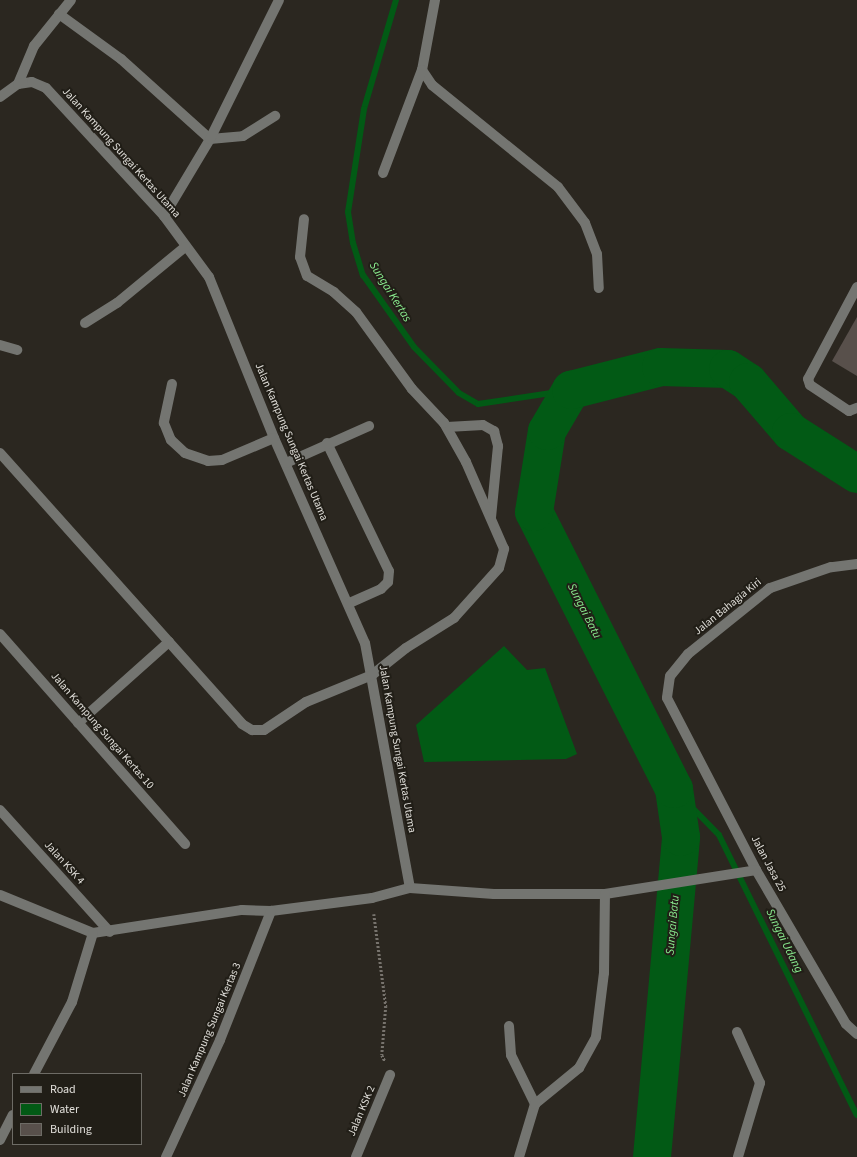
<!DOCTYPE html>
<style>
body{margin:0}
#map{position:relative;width:857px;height:1157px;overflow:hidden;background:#2b2720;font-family:"Source Sans 3",sans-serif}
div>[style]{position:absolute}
.water>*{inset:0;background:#025a15}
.stream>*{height:6px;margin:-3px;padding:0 3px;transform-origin:3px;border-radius:3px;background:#025a15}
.river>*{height:38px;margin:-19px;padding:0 19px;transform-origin:19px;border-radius:19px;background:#025a15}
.building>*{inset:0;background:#58504b}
.path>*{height:2.5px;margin-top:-1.25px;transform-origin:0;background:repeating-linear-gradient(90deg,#77736d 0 2px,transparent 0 4px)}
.minor>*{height:10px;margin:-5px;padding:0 5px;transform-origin:5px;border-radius:5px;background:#747571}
span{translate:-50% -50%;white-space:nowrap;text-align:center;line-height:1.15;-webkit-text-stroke:4px #211e17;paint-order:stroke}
.street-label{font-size:11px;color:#e0ded9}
.water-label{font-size:12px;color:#8aec8f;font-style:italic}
.legend{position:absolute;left:12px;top:1073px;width:130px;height:72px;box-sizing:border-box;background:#211e17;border:1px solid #6d6b65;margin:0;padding:5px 7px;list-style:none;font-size:12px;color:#e0ded9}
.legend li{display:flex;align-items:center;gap:8px;height:20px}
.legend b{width:20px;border:1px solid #6d6b65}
</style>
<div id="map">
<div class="water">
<div style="clip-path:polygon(504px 646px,527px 670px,545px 668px,577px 754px,566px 759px,424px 762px,416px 725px)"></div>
</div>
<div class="stream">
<div style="left:396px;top:0;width:114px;rotate:106.4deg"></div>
<div style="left:364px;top:109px;width:104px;rotate:98.8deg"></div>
<div style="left:348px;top:212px;width:31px;rotate:81deg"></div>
<div style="left:353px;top:243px;width:34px;rotate:73deg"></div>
<div style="left:363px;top:275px;width:88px;rotate:54.7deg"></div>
<div style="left:414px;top:347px;width:64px;rotate:45.6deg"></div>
<div style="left:459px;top:393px;width:22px;rotate:30deg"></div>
<div style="left:478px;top:404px;width:94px;rotate:-8.6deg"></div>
<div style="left:674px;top:789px;width:64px;rotate:45.6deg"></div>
<div style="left:719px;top:835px;width:312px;rotate:63.8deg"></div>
</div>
<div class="river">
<div style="left:652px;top:1157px;width:321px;rotate:-84.8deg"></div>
<div style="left:681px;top:837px;width:49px;rotate:-98.3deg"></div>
<div style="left:674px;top:789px;width:310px;rotate:-116.8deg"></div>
<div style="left:534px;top:512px;width:82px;rotate:-80.9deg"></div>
<div style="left:547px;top:431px;width:48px;rotate:-59.7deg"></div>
<div style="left:571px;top:390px;width:93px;rotate:-14.3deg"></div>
<div style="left:661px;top:367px;width:67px;rotate:1.7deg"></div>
<div style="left:728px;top:369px;width:24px;rotate:33deg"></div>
<div style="left:748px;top:382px;width:66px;rotate:49.3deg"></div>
<div style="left:791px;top:432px;width:78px;rotate:32.5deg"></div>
</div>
<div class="building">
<div style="clip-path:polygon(857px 317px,857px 376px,832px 361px)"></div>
</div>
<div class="path">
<div style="left:374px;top:914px;width:93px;rotate:82.6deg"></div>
<div style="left:386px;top:1006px;width:49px;rotate:94.7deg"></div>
<div style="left:382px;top:1055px;width:7px;rotate:63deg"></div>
</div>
<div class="minor">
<div style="left:435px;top:0;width:71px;rotate:100.5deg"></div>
<div style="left:422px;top:70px;width:18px;rotate:56deg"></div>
<div style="left:432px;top:85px;width:162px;rotate:39deg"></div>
<div style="left:558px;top:187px;width:45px;rotate:53.1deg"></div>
<div style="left:585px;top:223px;width:33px;rotate:69deg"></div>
<div style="left:597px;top:254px;width:34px;rotate:87deg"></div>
<div style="left:59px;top:14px;width:77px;rotate:36deg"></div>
<div style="left:121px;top:59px;width:120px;rotate:42deg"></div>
<div style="left:210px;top:139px;width:33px;rotate:-5deg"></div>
<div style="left:243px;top:136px;width:38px;rotate:-32deg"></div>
<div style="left:18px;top:84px;width:41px;rotate:-67.2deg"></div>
<div style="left:34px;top:46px;width:59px;rotate:-51.2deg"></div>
<div style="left:0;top:97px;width:22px;rotate:-36deg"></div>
<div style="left:18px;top:84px;width:14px;rotate:-8deg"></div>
<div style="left:32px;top:82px;width:15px;rotate:23deg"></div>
<div style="left:46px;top:88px;width:174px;rotate:47.3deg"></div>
<div style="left:164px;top:216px;width:76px;rotate:53.6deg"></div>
<div style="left:209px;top:277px;width:174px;rotate:68deg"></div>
<div style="left:274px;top:438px;width:224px;rotate:66.1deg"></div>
<div style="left:365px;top:643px;width:249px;rotate:79.6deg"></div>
<div style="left:383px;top:173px;width:110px;rotate:-69.3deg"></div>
<div style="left:164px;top:216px;width:90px;rotate:-59.1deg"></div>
<div style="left:210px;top:139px;width:155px;rotate:-63.6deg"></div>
<div style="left:857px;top:287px;width:104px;rotate:118deg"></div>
<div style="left:808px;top:379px;width:6px;rotate:72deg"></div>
<div style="left:810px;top:385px;width:47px;rotate:33.7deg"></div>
<div style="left:849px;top:411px;width:9px;rotate:-21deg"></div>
<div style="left:85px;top:323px;width:38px;rotate:-32deg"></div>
<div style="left:117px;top:303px;width:88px;rotate:-39.5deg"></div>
<div style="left:0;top:345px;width:18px;rotate:16deg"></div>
<div style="left:172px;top:384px;width:40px;rotate:102deg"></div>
<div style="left:164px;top:423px;width:18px;rotate:68deg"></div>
<div style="left:171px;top:440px;width:19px;rotate:43deg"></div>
<div style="left:185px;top:453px;width:24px;rotate:19deg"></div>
<div style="left:208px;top:461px;width:14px;rotate:-4deg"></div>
<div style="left:222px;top:460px;width:56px;rotate:-22.9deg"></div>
<div style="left:447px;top:427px;width:36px;rotate:-3deg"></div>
<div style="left:483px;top:425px;width:13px;rotate:29deg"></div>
<div style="left:494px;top:431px;width:16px;rotate:75deg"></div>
<div style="left:498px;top:446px;width:71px;rotate:95.6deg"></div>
<div style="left:327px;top:443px;width:142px;rotate:64.2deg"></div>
<div style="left:389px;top:571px;width:11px;rotate:95deg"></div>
<div style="left:388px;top:582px;width:10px;rotate:135deg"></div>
<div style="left:381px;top:589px;width:36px;rotate:156deg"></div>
<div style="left:0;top:453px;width:363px;rotate:48.2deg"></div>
<div style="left:242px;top:724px;width:12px;rotate:31deg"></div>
<div style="left:252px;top:730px;width:12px"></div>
<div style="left:264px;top:730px;width:50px;rotate:-33.7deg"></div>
<div style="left:306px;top:702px;width:71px;rotate:-22.2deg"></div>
<div style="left:372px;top:675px;width:43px;rotate:-38.5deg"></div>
<div style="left:406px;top:648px;width:57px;rotate:-32deg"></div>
<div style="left:454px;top:618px;width:67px;rotate:-48deg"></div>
<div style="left:499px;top:568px;width:20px;rotate:-75deg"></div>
<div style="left:504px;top:549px;width:95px;rotate:-113.6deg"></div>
<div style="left:466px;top:462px;width:45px;rotate:-119.4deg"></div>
<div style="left:444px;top:423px;width:47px;rotate:-133.3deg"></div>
<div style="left:412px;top:389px;width:95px;rotate:-126deg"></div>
<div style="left:356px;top:312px;width:30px;rotate:-138deg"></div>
<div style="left:334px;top:292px;width:31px;rotate:-149deg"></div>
<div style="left:307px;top:276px;width:20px;rotate:-110deg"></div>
<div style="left:300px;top:257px;width:38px;rotate:-84deg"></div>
<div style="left:286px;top:463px;width:91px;rotate:-24deg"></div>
<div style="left:857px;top:564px;width:26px;rotate:173deg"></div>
<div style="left:831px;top:567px;width:65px;rotate:161deg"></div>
<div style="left:770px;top:588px;width:105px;rotate:141.2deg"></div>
<div style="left:688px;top:654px;width:28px;rotate:129deg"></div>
<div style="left:670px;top:676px;width:22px;rotate:98deg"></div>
<div style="left:667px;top:698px;width:194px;rotate:62.6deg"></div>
<div style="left:756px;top:870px;width:178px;rotate:59.7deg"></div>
<div style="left:846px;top:1024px;width:15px;rotate:42deg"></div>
<div style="left:0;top:634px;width:280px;rotate:48.6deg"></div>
<div style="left:78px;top:723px;width:122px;rotate:-41.7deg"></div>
<div style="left:0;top:810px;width:164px;rotate:48deg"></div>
<div style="left:0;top:895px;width:100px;rotate:22.2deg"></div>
<div style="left:93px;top:933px;width:151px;rotate:-8.8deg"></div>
<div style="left:242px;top:910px;width:29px;rotate:2deg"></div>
<div style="left:271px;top:911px;width:102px;rotate:-7.3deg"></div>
<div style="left:372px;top:898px;width:39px;rotate:-15deg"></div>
<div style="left:410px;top:888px;width:84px;rotate:4.1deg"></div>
<div style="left:494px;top:894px;width:111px"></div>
<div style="left:605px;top:894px;width:153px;rotate:-9deg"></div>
<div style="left:509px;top:1026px;width:29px;rotate:86deg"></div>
<div style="left:511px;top:1055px;width:55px;rotate:63.9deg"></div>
<div style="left:535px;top:1104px;width:55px;rotate:106.8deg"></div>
<div style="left:737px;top:1032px;width:56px;rotate:65.7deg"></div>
<div style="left:760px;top:1083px;width:77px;rotate:106.6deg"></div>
<div style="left:34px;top:1074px;width:81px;rotate:-62.2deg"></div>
<div style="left:72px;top:1002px;width:72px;rotate:-73.1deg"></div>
<div style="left:535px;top:1104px;width:57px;rotate:-39.3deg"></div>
<div style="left:579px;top:1068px;width:35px;rotate:-61deg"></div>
<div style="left:596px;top:1037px;width:64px;rotate:-82.9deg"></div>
<div style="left:604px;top:973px;width:79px;rotate:-89.3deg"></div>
<div style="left:0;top:1140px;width:28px;rotate:-63deg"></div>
<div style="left:166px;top:1157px;width:129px;rotate:-65.2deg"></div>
<div style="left:220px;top:1040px;width:139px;rotate:-68.4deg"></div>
<div style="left:356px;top:1157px;width:89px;rotate:-67.5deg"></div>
</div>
<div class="street-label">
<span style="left:121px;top:153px;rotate:48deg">Jalan Kampung Sungai Kertas Utama</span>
<span style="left:291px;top:442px;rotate:67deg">Jalan Kampung Sungai Kertas Utama</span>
<span style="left:728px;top:607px;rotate:-39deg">Jalan Bahagia Kiri</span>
<span style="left:102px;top:731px;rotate:49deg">Jalan Kampung Sungai Kertas 10</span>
<span style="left:397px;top:749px;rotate:80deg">Jalan Kampung Sungai Kertas Utama</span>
<span style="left:64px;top:863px;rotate:48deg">Jalan KSK 4</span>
<span style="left:768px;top:864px;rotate:62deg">Jalan Jasa 25</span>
<span style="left:210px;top:1030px;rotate:-67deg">Jalan Kampung Sungai Kertas 3</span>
<span style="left:362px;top:1111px;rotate:-67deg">Jalan KSK 2</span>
</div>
<div class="water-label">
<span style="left:390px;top:292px;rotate:58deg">Sungai Kertas</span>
<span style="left:584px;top:611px;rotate:63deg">Sungai Batu</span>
<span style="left:673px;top:925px;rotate:-85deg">Sungai Batu</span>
<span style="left:784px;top:941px;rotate:64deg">Sungai Udang</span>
</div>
<ul class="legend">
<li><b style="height:5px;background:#747571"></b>Road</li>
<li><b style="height:11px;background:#025a15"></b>Water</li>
<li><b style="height:11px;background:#58504b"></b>Building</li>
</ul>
</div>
